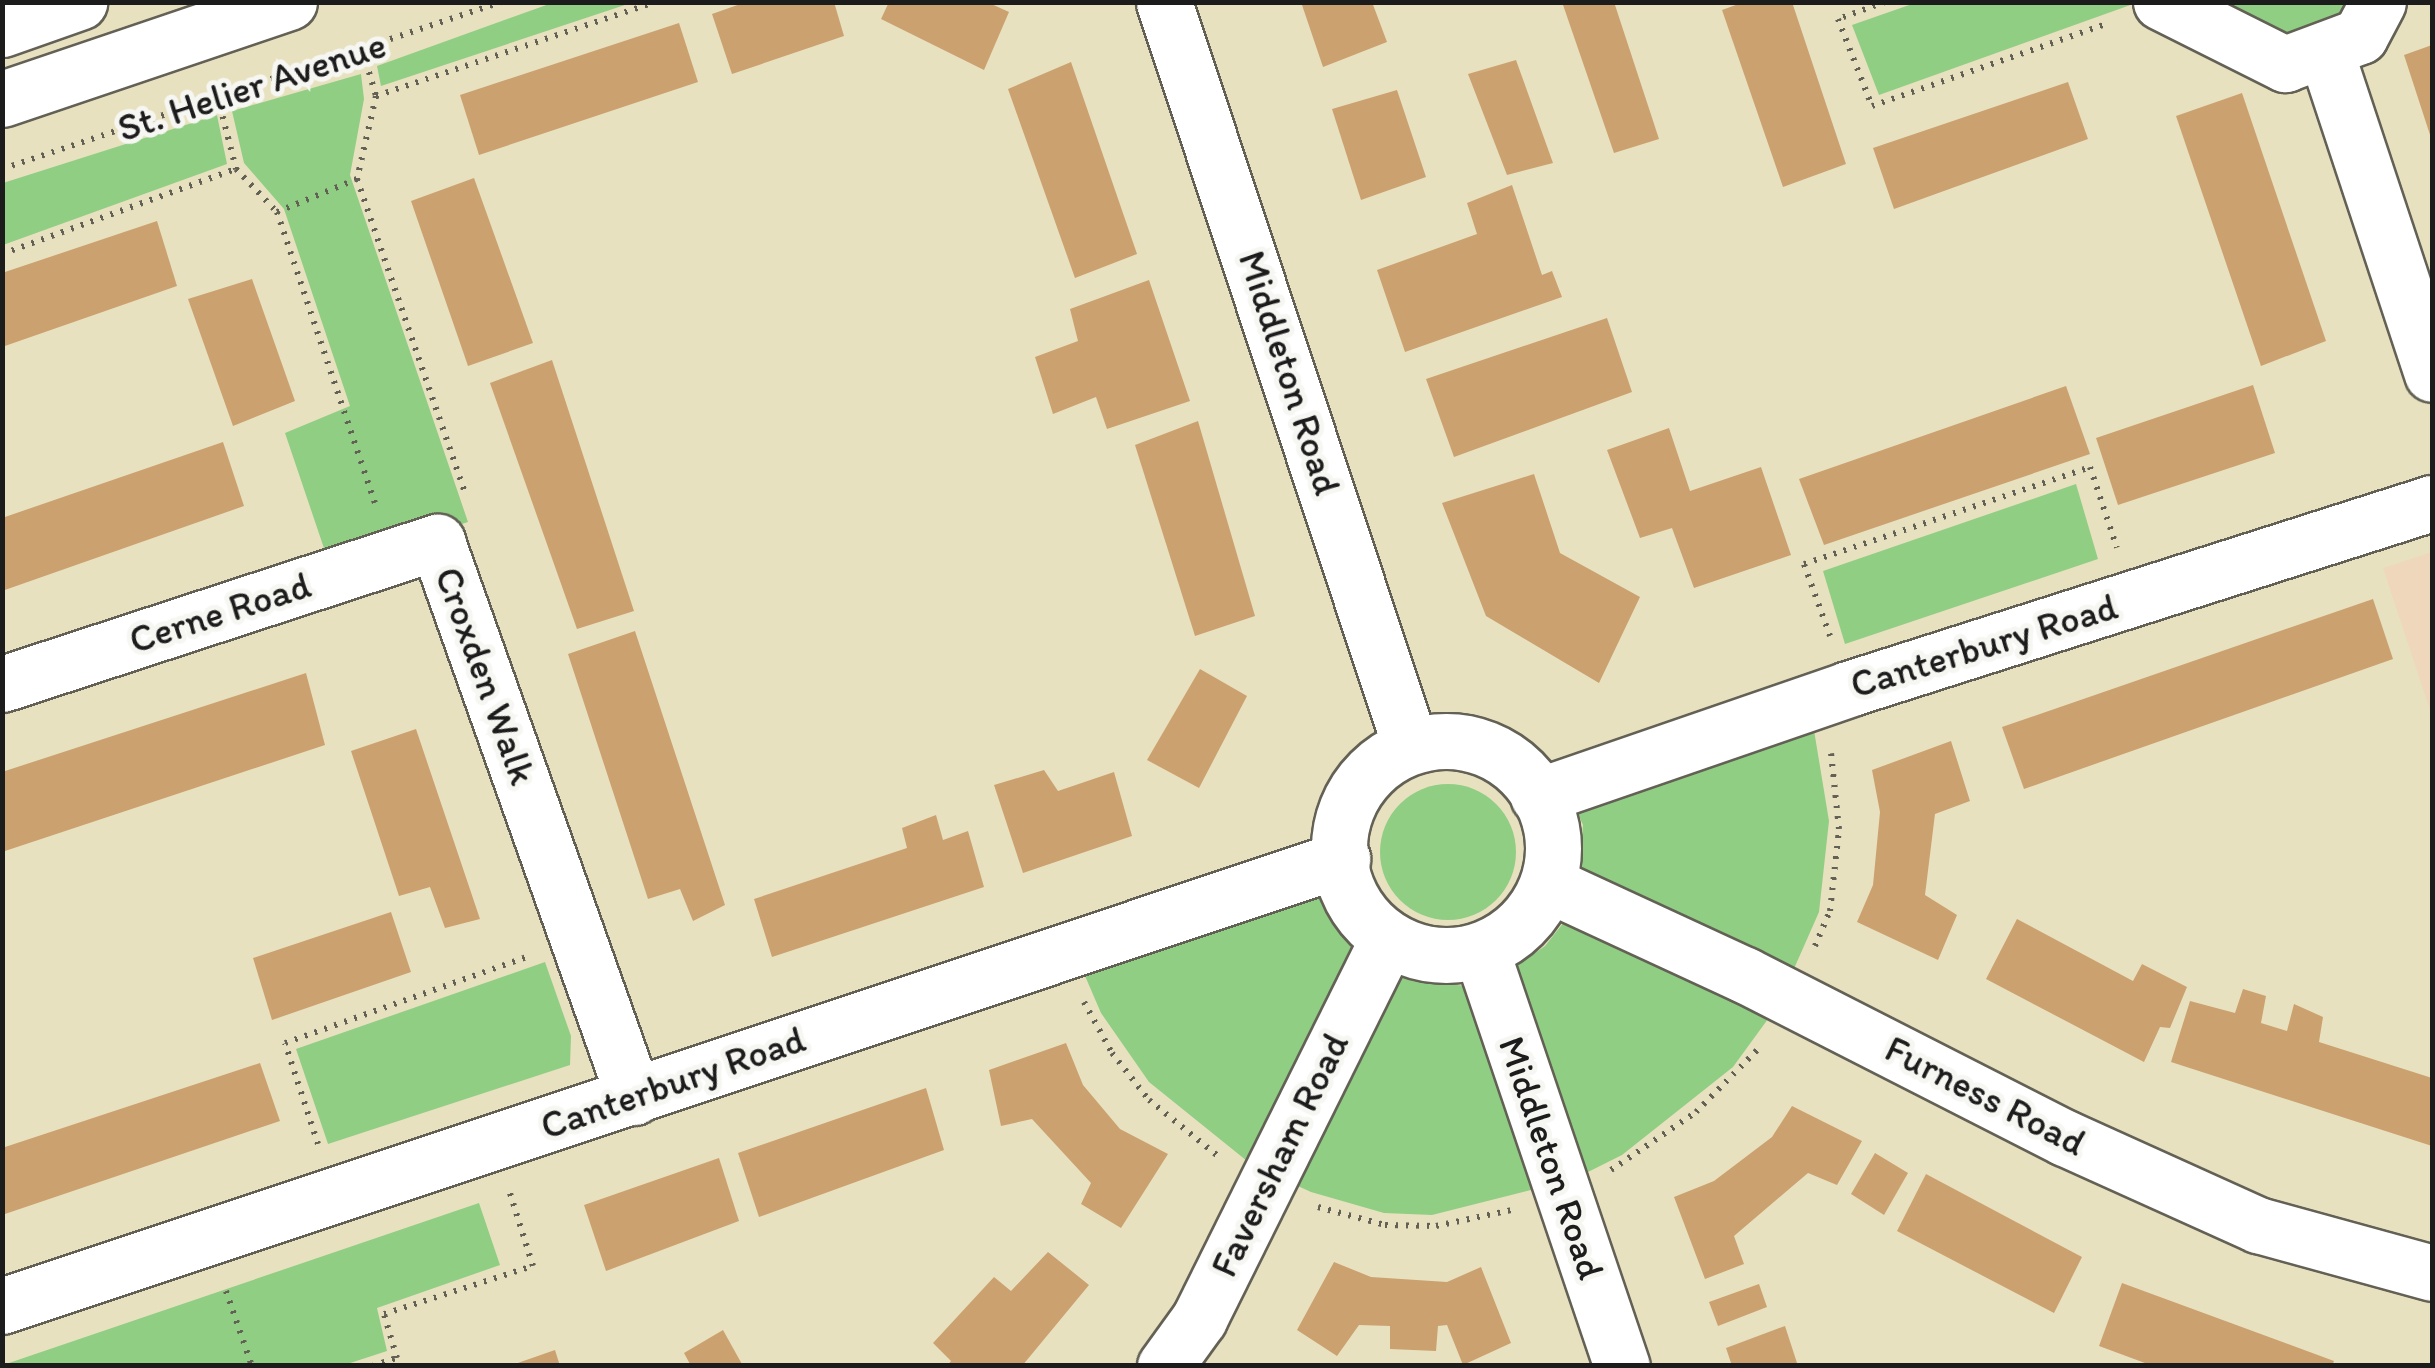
<!DOCTYPE html>
<style>
body{margin:0}
#map{position:relative;width:2435px;height:1368px;overflow:hidden;background:#e8e1bf;font-family:Itim,sans-serif}
div>[style]{position:absolute}
.built>*{inset:0;background:#eed7bb}
.green>*{inset:0;background:#90ce84}
.round{border-radius:50%}
.building>*{inset:0;background:#cca170}
.path>*{height:6px;margin-top:-3px;transform-origin:0;background:repeating-linear-gradient(90deg,#636155 0 2.5px,transparent 0 10.5px)}
.roads{filter:drop-shadow(2px 0 #636155) drop-shadow(-2px 0 #636155) drop-shadow(0 2px #636155) drop-shadow(0 -2px #636155)}
.minor>*{height:55px;margin:-27.5px;padding:0 27.5px;transform-origin:27.5px;border-radius:27.5px;background:#fff}
.minor>.ring{margin:-27.5px;padding:0;box-sizing:content-box;background:none;border:55px solid #fff;border-radius:50%}
.highway>*{height:55px;margin:-27.5px;padding:0 27.5px;transform-origin:27.5px;border-radius:27.5px;background:#fff}
span{translate:-50% -50%;white-space:nowrap;text-align:center;line-height:1.15;-webkit-text-stroke:10px #f6f6f2;paint-order:stroke}
.street-label{font-size:38px;color:#1c1c1c}
.frame{position:absolute;inset:0;border:5px solid #1c1c1c;pointer-events:none}
</style>
<div id="map">
<div class="built">
<div style="clip-path:polygon(2432px 552px,2432px 716px,2383px 568px)"></div>
</div>
<div class="green">
<div style="clip-path:polygon(552px 3px,631px 3px,381px 86px,377px 66px)"></div>
<div style="clip-path:polygon(1915px 3px,2136px 3px,1879px 95px,1852px 25px)"></div>
<div style="clip-path:polygon(2186px 3px,2367px 3px,2286px 52px)"></div>
<div style="clip-path:polygon(361px 74px,364px 99px,350px 175px,468px 522px,330px 566px,285px 433px,350px 406px,284px 209px,244px 163px,232px 111px)"></div>
<div style="clip-path:polygon(217px 115px,227px 164px,3px 245px,3px 183px)"></div>
<div style="clip-path:polygon(2076px 484px,2098px 559px,1845px 644px,1823px 571px)"></div>
<div style="clip-path:polygon(1812px 718px,1829px 821px,1819px 912px,1789px 980px,1578px 878px,1583px 825px,1570px 796px)"></div>
<div class="round" style="left:1380px;top:784px;width:136px;height:136px"></div>
<div style="clip-path:polygon(1321px 874px,1333px 907px,1364px 955px,1412px 981px,1468px 986px,1512px 969px,1545px 946px,1568px 917px,1776px 1008px,1733px 1067px,1622px 1155px,1574px 1179px,1432px 1215px,1384px 1213px,1311px 1192px,1252px 1165px,1149px 1082px,1101px 1013px,1076px 955px)"></div>
<div style="clip-path:polygon(545px 962px,571px 1036px,570px 1065px,328px 1144px,296px 1049px)"></div>
<div style="clip-path:polygon(479px 1203px,500px 1265px,377px 1308px,387px 1351px,341px 1366px,3px 1365px)"></div>
</div>
<div class="building">
<div style="clip-path:polygon(746px 2px,834px 2px,844px 36px,732px 74px,712px 14px)"></div>
<div style="clip-path:polygon(889px 2px,987px 2px,1009px 12px,984px 70px,881px 19px)"></div>
<div style="clip-path:polygon(1301px 2px,1372px 2px,1387px 42px,1323px 67px)"></div>
<div style="clip-path:polygon(1562px 2px,1614px 2px,1659px 139px,1614px 153px)"></div>
<div style="clip-path:polygon(1744px 2px,1792px 2px,1846px 164px,1783px 187px,1722px 10px)"></div>
<div style="clip-path:polygon(679px 23px,698px 82px,479px 155px,460px 95px)"></div>
<div style="clip-path:polygon(2432px 45px,2432px 141px,2404px 55px)"></div>
<div style="clip-path:polygon(1516px 60px,1553px 163px,1507px 175px,1468px 74px)"></div>
<div style="clip-path:polygon(1071px 62px,1137px 254px,1075px 278px,1008px 89px)"></div>
<div style="clip-path:polygon(2068px 82px,2088px 139px,1894px 209px,1873px 148px)"></div>
<div style="clip-path:polygon(1397px 90px,1426px 177px,1361px 200px,1332px 109px)"></div>
<div style="clip-path:polygon(2242px 93px,2326px 341px,2261px 366px,2176px 116px)"></div>
<div style="clip-path:polygon(474px 178px,533px 343px,468px 366px,411px 201px)"></div>
<div style="clip-path:polygon(1512px 185px,1542px 275px,1552px 271px,1562px 297px,1405px 352px,1377px 270px,1477px 234px,1467px 203px)"></div>
<div style="clip-path:polygon(157px 221px,177px 286px,2px 347px,2px 273px)"></div>
<div style="clip-path:polygon(252px 279px,295px 401px,233px 426px,188px 299px)"></div>
<div style="clip-path:polygon(1149px 280px,1190px 401px,1107px 429px,1096px 397px,1053px 414px,1035px 357px,1078px 341px,1070px 309px)"></div>
<div style="clip-path:polygon(1607px 318px,1632px 392px,1454px 457px,1426px 379px)"></div>
<div style="clip-path:polygon(552px 360px,634px 611px,577px 629px,490px 383px)"></div>
<div style="clip-path:polygon(2253px 385px,2275px 453px,2118px 505px,2096px 438px)"></div>
<div style="clip-path:polygon(2066px 386px,2090px 454px,1824px 545px,1799px 479px)"></div>
<div style="clip-path:polygon(1198px 421px,1255px 616px,1195px 636px,1135px 445px)"></div>
<div style="clip-path:polygon(1669px 428px,1690px 491px,1761px 467px,1791px 555px,1694px 588px,1672px 528px,1640px 538px,1607px 450px)"></div>
<div style="clip-path:polygon(223px 442px,244px 506px,2px 591px,2px 518px)"></div>
<div style="clip-path:polygon(1534px 474px,1560px 553px,1640px 597px,1599px 683px,1486px 616px,1442px 503px)"></div>
<div style="clip-path:polygon(2373px 599px,2393px 659px,2024px 789px,2002px 727px)"></div>
<div style="clip-path:polygon(635px 631px,725px 905px,693px 921px,680px 889px,648px 899px,568px 654px)"></div>
<div style="clip-path:polygon(1200px 669px,1247px 696px,1199px 788px,1147px 760px)"></div>
<div style="clip-path:polygon(306px 673px,325px 745px,2px 852px,2px 772px)"></div>
<div style="clip-path:polygon(416px 729px,480px 919px,445px 928px,430px 887px,399px 896px,351px 751px)"></div>
<div style="clip-path:polygon(1951px 741px,1970px 801px,1935px 814px,1925px 895px,1957px 915px,1938px 960px,1857px 922px,1873px 885px,1880px 812px,1872px 770px)"></div>
<div style="clip-path:polygon(1044px 770px,1058px 791px,1114px 772px,1132px 836px,1023px 873px,994px 785px)"></div>
<div style="clip-path:polygon(936px 815px,943px 840px,968px 831px,984px 887px,772px 957px,754px 899px,907px 848px,902px 828px)"></div>
<div style="clip-path:polygon(391px 912px,411px 972px,272px 1020px,253px 958px)"></div>
<div style="clip-path:polygon(2017px 919px,2133px 981px,2142px 964px,2187px 987px,2170px 1028px,2160px 1027px,2144px 1062px,1986px 979px)"></div>
<div style="clip-path:polygon(2243px 989px,2266px 996px,2261px 1023px,2287px 1031px,2294px 1004px,2323px 1017px,2319px 1042px,2432px 1078px,2432px 1146px,2171px 1062px,2190px 1001px,2235px 1013px)"></div>
<div style="clip-path:polygon(1066px 1043px,1083px 1085px,1120px 1129px,1168px 1154px,1121px 1228px,1081px 1204px,1091px 1183px,1032px 1119px,1001px 1126px,989px 1070px)"></div>
<div style="clip-path:polygon(260px 1063px,280px 1121px,2px 1215px,2px 1148px)"></div>
<div style="clip-path:polygon(926px 1088px,944px 1150px,759px 1217px,738px 1153px)"></div>
<div style="clip-path:polygon(1792px 1106px,1862px 1141px,1837px 1185px,1808px 1173px,1734px 1236px,1744px 1264px,1705px 1279px,1674px 1197px,1714px 1181px,1772px 1137px)"></div>
<div style="clip-path:polygon(1875px 1153px,1908px 1173px,1884px 1215px,1851px 1194px)"></div>
<div style="clip-path:polygon(719px 1158px,739px 1221px,606px 1271px,584px 1205px)"></div>
<div style="clip-path:polygon(1926px 1174px,2082px 1257px,2054px 1313px,1897px 1231px)"></div>
<div style="clip-path:polygon(1048px 1252px,1089px 1285px,1022px 1366px,947px 1366px,951px 1361px,933px 1343px,994px 1277px,1011px 1291px)"></div>
<div style="clip-path:polygon(1334px 1262px,1371px 1277px,1447px 1282px,1481px 1267px,1511px 1343px,1463px 1365px,1447px 1325px,1438px 1326px,1436px 1351px,1390px 1349px,1390px 1326px,1359px 1325px,1337px 1356px,1297px 1330px)"></div>
<div style="clip-path:polygon(2122px 1283px,2334px 1361px,2332px 1366px,2153px 1366px,2099px 1346px)"></div>
<div style="clip-path:polygon(1759px 1284px,1767px 1307px,1718px 1326px,1709px 1302px)"></div>
<div style="clip-path:polygon(1785px 1326px,1798px 1366px,1732px 1366px,1726px 1348px)"></div>
<div style="clip-path:polygon(723px 1330px,743px 1366px,691px 1366px,684px 1353px)"></div>
<div style="clip-path:polygon(555px 1350px,560px 1366px,512px 1366px,512px 1365px)"></div>
</div>
<div class="path">
<div style="left:1885px;top:2px;width:50px;rotate:160.1deg"></div>
<div style="left:1838px;top:19px;width:93px;rotate:68.7deg"></div>
<div style="left:1872px;top:106px;width:251px;rotate:-19.3deg"></div>
<div style="left:363px;top:52px;width:46px;rotate:73.5deg"></div>
<div style="left:376px;top:96px;width:85px;rotate:102.9deg"></div>
<div style="left:357px;top:179px;width:331px;rotate:71deg"></div>
<div style="left:215px;top:86px;width:86px;rotate:75.8deg"></div>
<div style="left:236px;top:169px;width:59px;rotate:46.4deg"></div>
<div style="left:277px;top:212px;width:307px;rotate:71.4deg"></div>
<div style="left:376px;top:96px;width:294px;rotate:-18.6deg"></div>
<div style="left:2px;top:169px;width:526px;rotate:-18.5deg"></div>
<div style="left:277px;top:212px;width:87px;rotate:-22.4deg"></div>
<div style="left:2px;top:254px;width:249px;rotate:-20deg"></div>
<div style="left:1830px;top:636px;width:77px;rotate:-109.9deg"></div>
<div style="left:1804px;top:564px;width:302px;rotate:-18.7deg"></div>
<div style="left:2090px;top:467px;width:85px;rotate:71.6deg"></div>
<div style="left:1815px;top:946px;width:38px;rotate:-67deg"></div>
<div style="left:1830px;top:911px;width:82px;rotate:-83.7deg"></div>
<div style="left:1839px;top:829px;width:76px;rotate:-96deg"></div>
<div style="left:1084px;top:1002px;width:58px;rotate:61.2deg"></div>
<div style="left:1112px;top:1053px;width:60px;rotate:51.8deg"></div>
<div style="left:1149px;top:1100px;width:89px;rotate:39.1deg"></div>
<div style="left:318px;top:1144px;width:106px;rotate:-108.1deg"></div>
<div style="left:285px;top:1043px;width:256px;rotate:-19.6deg"></div>
<div style="left:1611px;top:1170px;width:103px;rotate:-34.3deg"></div>
<div style="left:1696px;top:1112px;width:94px;rotate:-45.4deg"></div>
<div style="left:1318px;top:1207px;width:69px;rotate:15deg"></div>
<div style="left:1385px;top:1225px;width:51px;rotate:1.1deg"></div>
<div style="left:1436px;top:1226px;width:78px;rotate:-11.9deg"></div>
<div style="left:226px;top:1291px;width:79px;rotate:70.9deg"></div>
<div style="left:372px;top:1366px;width:26px;rotate:-18deg"></div>
<div style="left:397px;top:1358px;width:46px;rotate:-106.5deg"></div>
<div style="left:384px;top:1314px;width:157px;rotate:-17.9deg"></div>
<div style="left:533px;top:1266px;width:77px;rotate:-107.5deg"></div>
</div>
<div class="roads">
<div class="minor">
<div style="left:1164px;top:2px;width:783px;rotate:71.68deg"></div>
<div style="left:2161px;top:2px;width:139px;rotate:26.6deg"></div>
<div style="left:2285px;top:64px;width:80px;rotate:-20.5deg"></div>
<div style="left:2360px;top:36px;width:38px;rotate:-62deg"></div>
<div style="left:2325px;top:50px;width:341px;rotate:71.7deg"></div>
<div style="left:2px;top:684px;width:458px;rotate:-18.1deg"></div>
<div style="left:437px;top:542px;width:589px;rotate:70.46deg"></div>
<div class="ring" style="left:1339px;top:741px;width:159px;height:159px"></div>
<div style="left:1538px;top:796px;width:328px;rotate:-19deg"></div>
<div style="left:1848px;top:689px;width:613px;rotate:-17.67deg"></div>
<div style="left:1550px;top:885px;width:215px;rotate:24.8deg"></div>
<div style="left:1745px;top:975px;width:359px;rotate:27deg"></div>
<div style="left:2065px;top:1138px;width:212px;rotate:24.3deg"></div>
<div style="left:2258px;top:1225px;width:180px;rotate:15.4deg"></div>
<div style="left:1481px;top:950px;width:439px;rotate:71.3deg"></div>
<div style="left:2px;top:1306px;width:1413px;rotate:-18.45deg"></div>
<div style="left:1165px;top:1366px;width:58px;rotate:-54.1deg"></div>
<div style="left:1199px;top:1319px;width:424px;rotate:-63.6deg"></div>
</div>
<div class="highway">
<div style="left:2px;top:29px;width:82px;rotate:-19.3deg"></div>
<div style="left:2px;top:99px;width:303px;rotate:-18.7deg"></div>
</div>
</div>
<div class="street-label">
<span style="left:252px;top:87px;rotate:-18deg">St. Helier Avenue</span>
<span style="left:1289px;top:373px;rotate:72deg">Middleton Road</span>
<span style="left:220px;top:613px;rotate:-18deg">Cerne Road</span>
<span style="left:1984px;top:646px;rotate:-17deg">Canterbury Road</span>
<span style="left:485px;top:676px;rotate:70deg">Croxden Walk</span>
<span style="left:673px;top:1083px;rotate:-19deg">Canterbury Road</span>
<span style="left:1985px;top:1096px;rotate:27deg">Furness Road</span>
<span style="left:1280px;top:1155px;rotate:-64deg">Faversham Road</span>
<span style="left:1551px;top:1158px;rotate:71deg">Middleton Road</span>
</div>
<div class="frame"></div>
</div>
